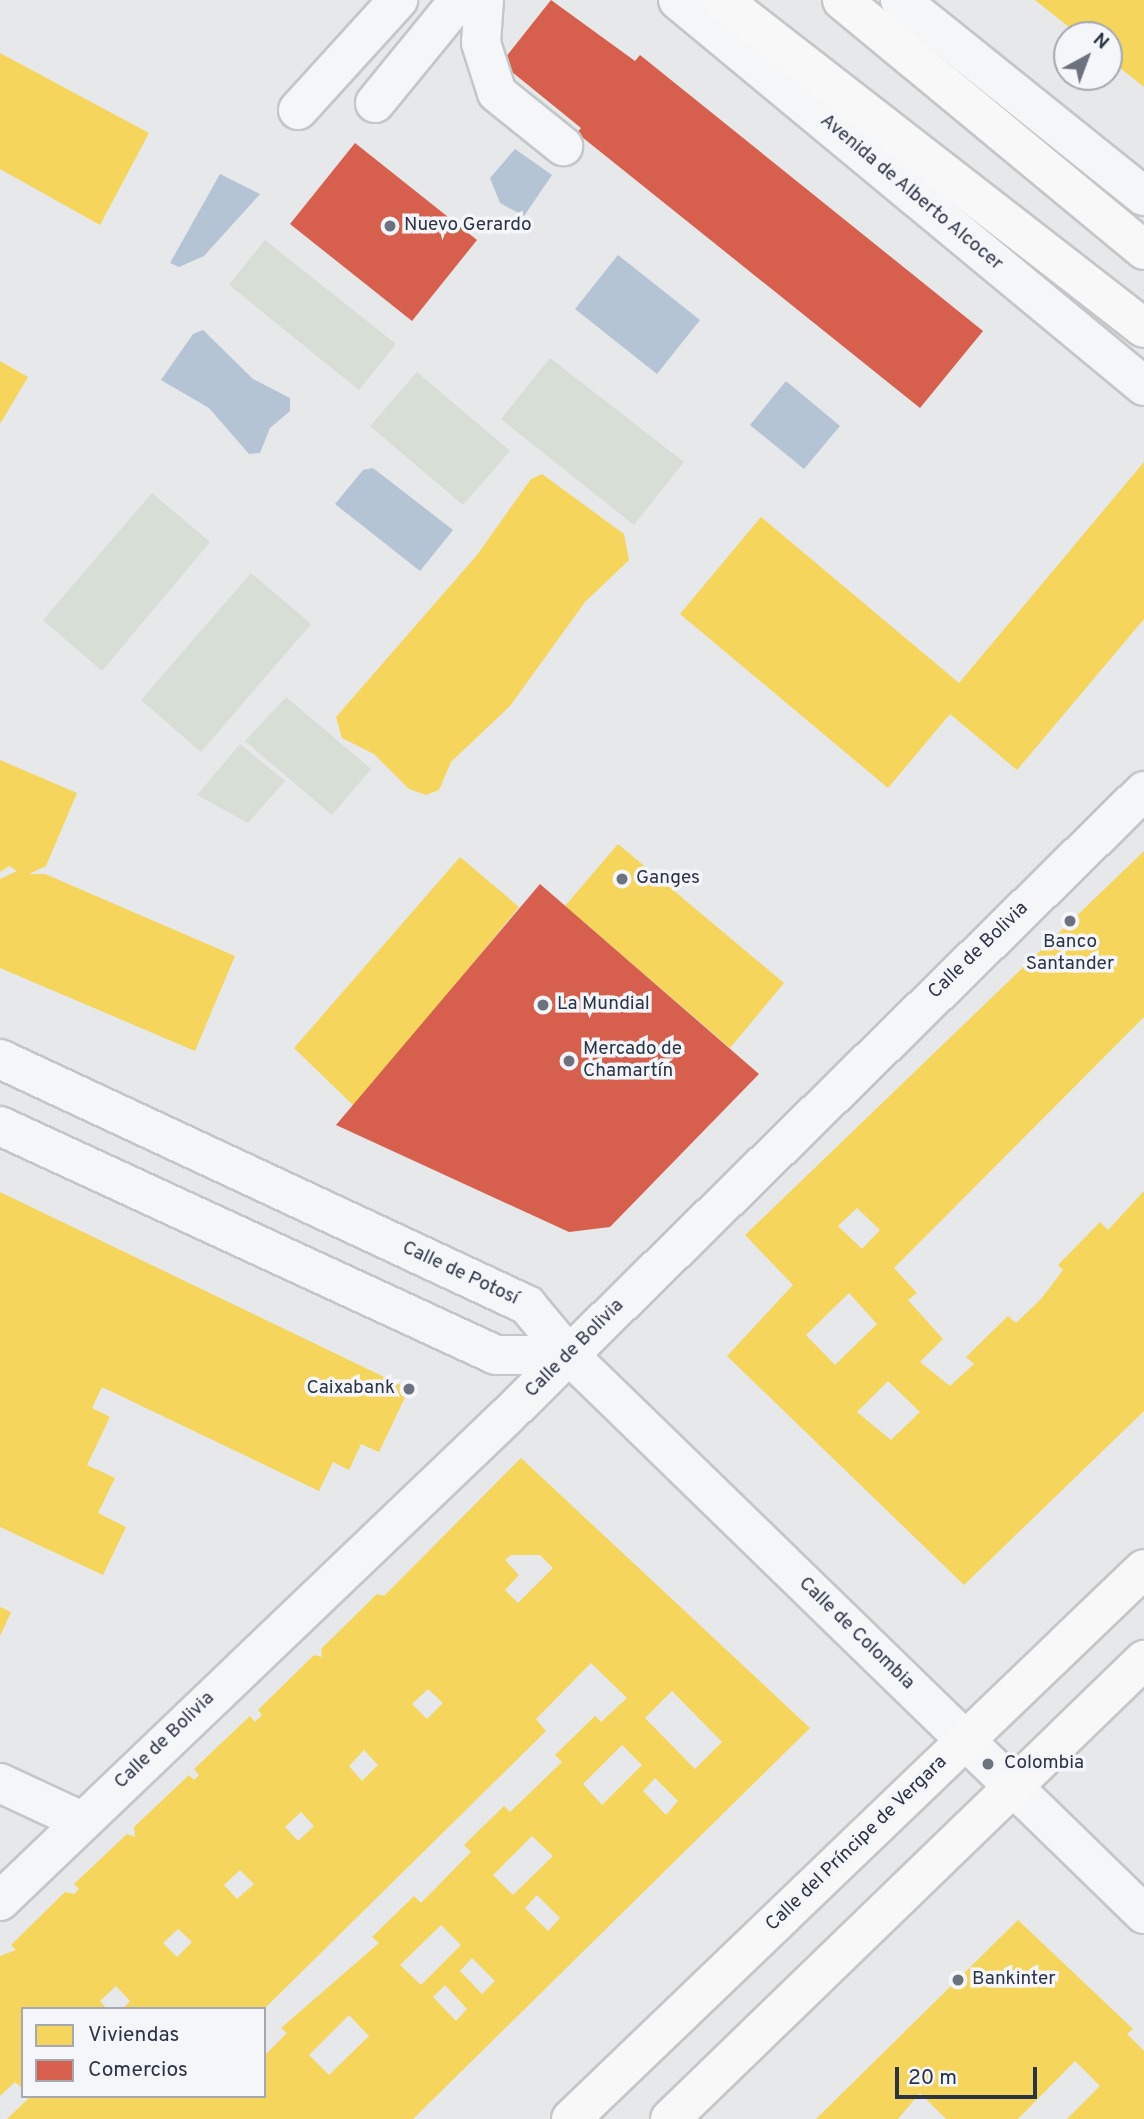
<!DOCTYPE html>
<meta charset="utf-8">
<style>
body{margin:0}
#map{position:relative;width:1144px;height:2119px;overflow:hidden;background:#e6e8ea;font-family:Overpass,sans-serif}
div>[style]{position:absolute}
.green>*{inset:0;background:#d6ded6}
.water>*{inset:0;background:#b4c4d5}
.homes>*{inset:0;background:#f6d55c}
.shops>*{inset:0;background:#d6604d}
.roads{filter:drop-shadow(2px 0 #c4c6c8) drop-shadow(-2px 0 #c4c6c8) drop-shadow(0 2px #c4c6c8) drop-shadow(0 -2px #c4c6c8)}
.minor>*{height:38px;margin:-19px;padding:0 19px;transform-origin:19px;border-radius:19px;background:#f5f6f7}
.major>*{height:38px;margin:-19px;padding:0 19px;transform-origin:19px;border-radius:19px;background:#f8f8f8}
.dots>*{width:19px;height:19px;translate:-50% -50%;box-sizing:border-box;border:4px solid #f4f6f9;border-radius:50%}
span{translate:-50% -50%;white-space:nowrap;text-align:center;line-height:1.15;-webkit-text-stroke:7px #f4f6f9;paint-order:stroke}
.street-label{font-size:19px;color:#2b3445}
.poi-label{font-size:19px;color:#2b3445}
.left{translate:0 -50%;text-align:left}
.right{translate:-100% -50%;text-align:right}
.legend{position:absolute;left:21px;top:2007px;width:245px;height:91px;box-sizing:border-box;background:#f4f6f9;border:2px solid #a4a8b1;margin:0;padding:9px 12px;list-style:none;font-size:21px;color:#2b3445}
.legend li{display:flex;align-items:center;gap:14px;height:35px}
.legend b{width:35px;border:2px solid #a4a8b1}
.north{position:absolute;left:1053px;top:21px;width:70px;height:70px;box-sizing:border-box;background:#f4f6f9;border:2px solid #a4a8b1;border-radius:50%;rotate:41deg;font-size:19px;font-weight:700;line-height:28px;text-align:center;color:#2b3445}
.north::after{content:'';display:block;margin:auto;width:24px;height:32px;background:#6c737f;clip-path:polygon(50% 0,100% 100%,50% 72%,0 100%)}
.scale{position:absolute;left:895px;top:2067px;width:142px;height:32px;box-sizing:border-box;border:4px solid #2b3445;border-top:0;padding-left:9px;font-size:21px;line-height:24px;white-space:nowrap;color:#2b3445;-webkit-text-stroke:5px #f4f6f9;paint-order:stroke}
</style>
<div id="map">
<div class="green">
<div style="clip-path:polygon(265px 240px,396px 344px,359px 390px,229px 285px)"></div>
<div style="clip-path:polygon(550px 358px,684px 462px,634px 525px,501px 419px)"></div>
<div style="clip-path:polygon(417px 372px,510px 451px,463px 505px,370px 426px)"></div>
<div style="clip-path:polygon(152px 493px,210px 542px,102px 671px,43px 620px)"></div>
<div style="clip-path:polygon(251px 573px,311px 624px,201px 752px,141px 700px)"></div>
<div style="clip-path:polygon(286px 697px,371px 769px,332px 815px,245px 741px)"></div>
<div style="clip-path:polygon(240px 744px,285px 781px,248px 823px,197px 795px)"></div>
</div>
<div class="water">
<div style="clip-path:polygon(515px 149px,552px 175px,524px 216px,500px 203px,490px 178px)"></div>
<div style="clip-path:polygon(220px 174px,260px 194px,204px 256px,179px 267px,170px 263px)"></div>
<div style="clip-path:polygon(618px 255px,700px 320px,657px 374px,575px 309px)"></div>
<div style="clip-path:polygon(203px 330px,253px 379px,290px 398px,290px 411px,270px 428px,260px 453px,249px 454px,209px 408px,161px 380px,193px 334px)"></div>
<div style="clip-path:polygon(786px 381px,840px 426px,804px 469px,750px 425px)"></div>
<div style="clip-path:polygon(373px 468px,453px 530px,420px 571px,335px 504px,363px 470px)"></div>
</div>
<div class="homes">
<div style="clip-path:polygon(1035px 0,1144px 0,1144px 87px,1109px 59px,1109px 35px,1079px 35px)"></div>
<div style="clip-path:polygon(0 53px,149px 133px,100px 225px,0 169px)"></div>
<div style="clip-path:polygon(0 361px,28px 377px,0 424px)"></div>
<div style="clip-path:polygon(1144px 462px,1144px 619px,1017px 770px,950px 714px,888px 788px,680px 614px,761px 517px,959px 683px)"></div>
<div style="clip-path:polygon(542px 474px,624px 534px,629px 560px,585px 602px,510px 706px,451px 762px,439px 790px,426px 795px,409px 789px,374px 754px,342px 738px,336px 717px,477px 555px,531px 479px)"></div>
<div style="clip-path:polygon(0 760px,77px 793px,46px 866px,29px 874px,45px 874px,235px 956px,195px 1051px,0 968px,0 879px,17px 871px,9px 866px,0 872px)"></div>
<div style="clip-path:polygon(618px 844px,784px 983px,730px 1048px,565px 906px)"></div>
<div style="clip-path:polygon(evenodd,1144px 851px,1144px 1017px,894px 1268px,917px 1293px,908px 1300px,943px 1339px,920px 1362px,950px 1386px,974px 1364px,966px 1357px,1008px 1316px,1016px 1323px,1041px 1299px,1063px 1270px,1058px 1265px,1100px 1222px,1108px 1230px,1144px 1191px,1144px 1411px,964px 1585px,727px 1356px,793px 1285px,745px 1235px,1144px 851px,857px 1208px,880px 1230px,862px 1249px,838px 1226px,857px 1208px,1144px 851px,849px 1293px,877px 1324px,835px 1365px,806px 1335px,849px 1293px,1144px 851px,888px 1381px,920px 1412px,891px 1440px,857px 1412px,888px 1381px)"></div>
<div style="clip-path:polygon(460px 857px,519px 907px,355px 1107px,294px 1048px)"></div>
<div style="clip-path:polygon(0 1192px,409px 1389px,379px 1452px,361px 1444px,349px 1470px,333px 1462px,319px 1491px,102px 1387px,92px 1408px,110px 1417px,87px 1465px,115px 1478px,98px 1513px,126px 1527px,103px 1575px,0 1527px)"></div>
<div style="clip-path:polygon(evenodd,521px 1458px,810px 1728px,413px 2119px,7px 2119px,31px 2096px,264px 2096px,264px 2056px,287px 2033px,281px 2028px,379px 1943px,372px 1937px,414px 1896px,421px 1903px,471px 1852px,464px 1845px,504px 1806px,510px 1812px,535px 1788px,562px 1762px,555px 1755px,595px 1716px,601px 1722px,627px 1698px,591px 1663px,536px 1719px,546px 1731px,264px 2009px,122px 2009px,130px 2001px,116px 1986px,100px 2001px,107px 2009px,23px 2009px,23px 2089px,15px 2082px,0 2096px,0 1956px,16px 1950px,11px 1945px,65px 1892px,74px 1894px,79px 1889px,74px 1884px,127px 1834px,135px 1837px,134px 1827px,189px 1775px,194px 1780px,199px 1775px,194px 1769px,250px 1716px,255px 1722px,262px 1715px,258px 1710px,314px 1655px,322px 1657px,321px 1649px,377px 1594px,384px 1596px,521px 1458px,511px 1555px,540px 1555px,553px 1568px,518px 1603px,505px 1590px,519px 1575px,505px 1560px,511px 1555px,521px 1458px,428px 1689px,443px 1703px,427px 1719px,412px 1704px,428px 1689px,521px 1458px,672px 1691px,722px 1742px,695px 1769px,645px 1718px,672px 1691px,521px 1458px,622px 1745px,642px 1765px,602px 1805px,583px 1784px,622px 1745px,521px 1458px,364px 1750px,378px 1765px,362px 1781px,349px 1766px,364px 1750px,521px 1458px,655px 1778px,678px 1801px,666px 1815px,643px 1791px,655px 1778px,521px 1458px,301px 1812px,314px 1826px,298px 1841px,285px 1827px,301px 1812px,521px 1458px,532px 1836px,553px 1856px,513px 1895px,493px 1875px,532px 1836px,521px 1458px,240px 1870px,254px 1884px,237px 1899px,224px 1885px,240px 1870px,521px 1458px,537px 1895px,560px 1918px,548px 1931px,525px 1908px,537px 1895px,521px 1458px,441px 1925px,461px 1945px,421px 1985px,400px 1965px,441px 1925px,521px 1458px,178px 1929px,192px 1942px,177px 1957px,163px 1943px,178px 1929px,521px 1458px,472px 1958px,495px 1981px,482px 1994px,460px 1971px,472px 1958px,521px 1458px,445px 1985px,467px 2009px,456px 2021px,433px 1997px,445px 1985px,521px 1458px,349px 2015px,369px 2036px,329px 2075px,309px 2055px,349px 2015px)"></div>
<div style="clip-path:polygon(0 1607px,11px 1612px,0 1636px)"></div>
<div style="clip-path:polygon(1018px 1920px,1133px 2029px,1127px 2034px,1144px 2051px,1144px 2119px,1067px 2119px,1100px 2086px,1075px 2061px,1018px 2119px,946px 2119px,920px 2093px,898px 2119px,816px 2119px)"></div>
</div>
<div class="shops">
<div style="clip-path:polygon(551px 0,635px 61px,640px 55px,983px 331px,920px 408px,577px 133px,581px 128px,501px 63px)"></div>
<div style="clip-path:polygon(355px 143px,477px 240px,412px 321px,290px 224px)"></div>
<div style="clip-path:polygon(540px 884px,759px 1074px,610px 1227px,569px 1232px,336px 1125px)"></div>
</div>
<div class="roads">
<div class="minor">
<div style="left:484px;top:0;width:43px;rotate:94deg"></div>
<div style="left:481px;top:43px;width:52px;rotate:72.3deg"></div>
<div style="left:497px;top:93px;width:85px;rotate:38.8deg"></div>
<div style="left:678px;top:0;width:605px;rotate:39.64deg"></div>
<div style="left:900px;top:0;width:313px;rotate:38.8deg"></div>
<div style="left:375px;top:103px;width:133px;rotate:-50.8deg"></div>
<div style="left:298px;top:110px;width:149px;rotate:-47.7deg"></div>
<div style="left:0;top:1059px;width:582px;rotate:25.02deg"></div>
<div style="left:527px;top:1305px;width:65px;rotate:50deg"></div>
<div style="left:569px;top:1355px;width:802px;rotate:44.19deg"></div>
<div style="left:0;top:1126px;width:546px;rotate:24.78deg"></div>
<div style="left:496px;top:1355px;width:73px"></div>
<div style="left:0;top:1783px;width:90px;rotate:24.9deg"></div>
<div style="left:0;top:1901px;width:703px;rotate:-43.73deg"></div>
<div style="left:508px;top:1415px;width:891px;rotate:-44.45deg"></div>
</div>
<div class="major">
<div style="left:722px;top:0;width:534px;rotate:37.86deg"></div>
<div style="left:842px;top:0;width:392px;rotate:39.6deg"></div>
<div style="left:571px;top:2119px;width:794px;rotate:-43.83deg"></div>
<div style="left:670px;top:2119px;width:660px;rotate:-44.08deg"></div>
</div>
</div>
<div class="dots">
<div style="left:390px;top:226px;background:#6c737f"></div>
<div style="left:622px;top:879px;background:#6c737f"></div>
<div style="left:1070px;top:921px;background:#6c737f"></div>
<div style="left:543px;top:1005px;background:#6c737f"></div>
<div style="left:569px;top:1061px;background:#6c737f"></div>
<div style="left:409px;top:1389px;background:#6c737f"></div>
<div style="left:988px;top:1764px;background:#6c737f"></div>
<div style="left:958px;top:1980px;background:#6c737f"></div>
</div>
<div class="street-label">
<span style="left:911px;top:193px;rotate:40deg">Avenida de Alberto Alcocer</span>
<span style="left:979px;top:951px;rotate:-44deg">Calle de Bolivia</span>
<span style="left:460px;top:1274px;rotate:25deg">Calle de Potosí</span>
<span style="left:575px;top:1349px;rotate:-45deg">Calle de Bolivia</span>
<span style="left:856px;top:1634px;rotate:44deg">Calle de Colombia</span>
<span style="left:165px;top:1741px;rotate:-44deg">Calle de Bolivia</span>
<span style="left:857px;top:1844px;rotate:-44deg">Calle del Príncipe de Vergara</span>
</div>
<div class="poi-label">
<span class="left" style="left:404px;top:226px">Nuevo Gerardo</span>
<span class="left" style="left:636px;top:879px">Ganges</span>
<span style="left:1070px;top:954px">Banco<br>Santander</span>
<span class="left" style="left:557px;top:1005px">La Mundial</span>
<span class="left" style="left:583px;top:1061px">Mercado de<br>Chamartín</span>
<span class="right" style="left:395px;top:1389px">Caixabank</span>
<span class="left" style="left:1004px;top:1764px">Colombia</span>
<span class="left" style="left:972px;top:1980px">Bankinter</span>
</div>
<ul class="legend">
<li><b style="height:19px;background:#f6d55c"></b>Viviendas</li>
<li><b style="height:19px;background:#d6604d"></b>Comercios</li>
</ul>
<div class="north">N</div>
<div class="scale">20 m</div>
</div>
